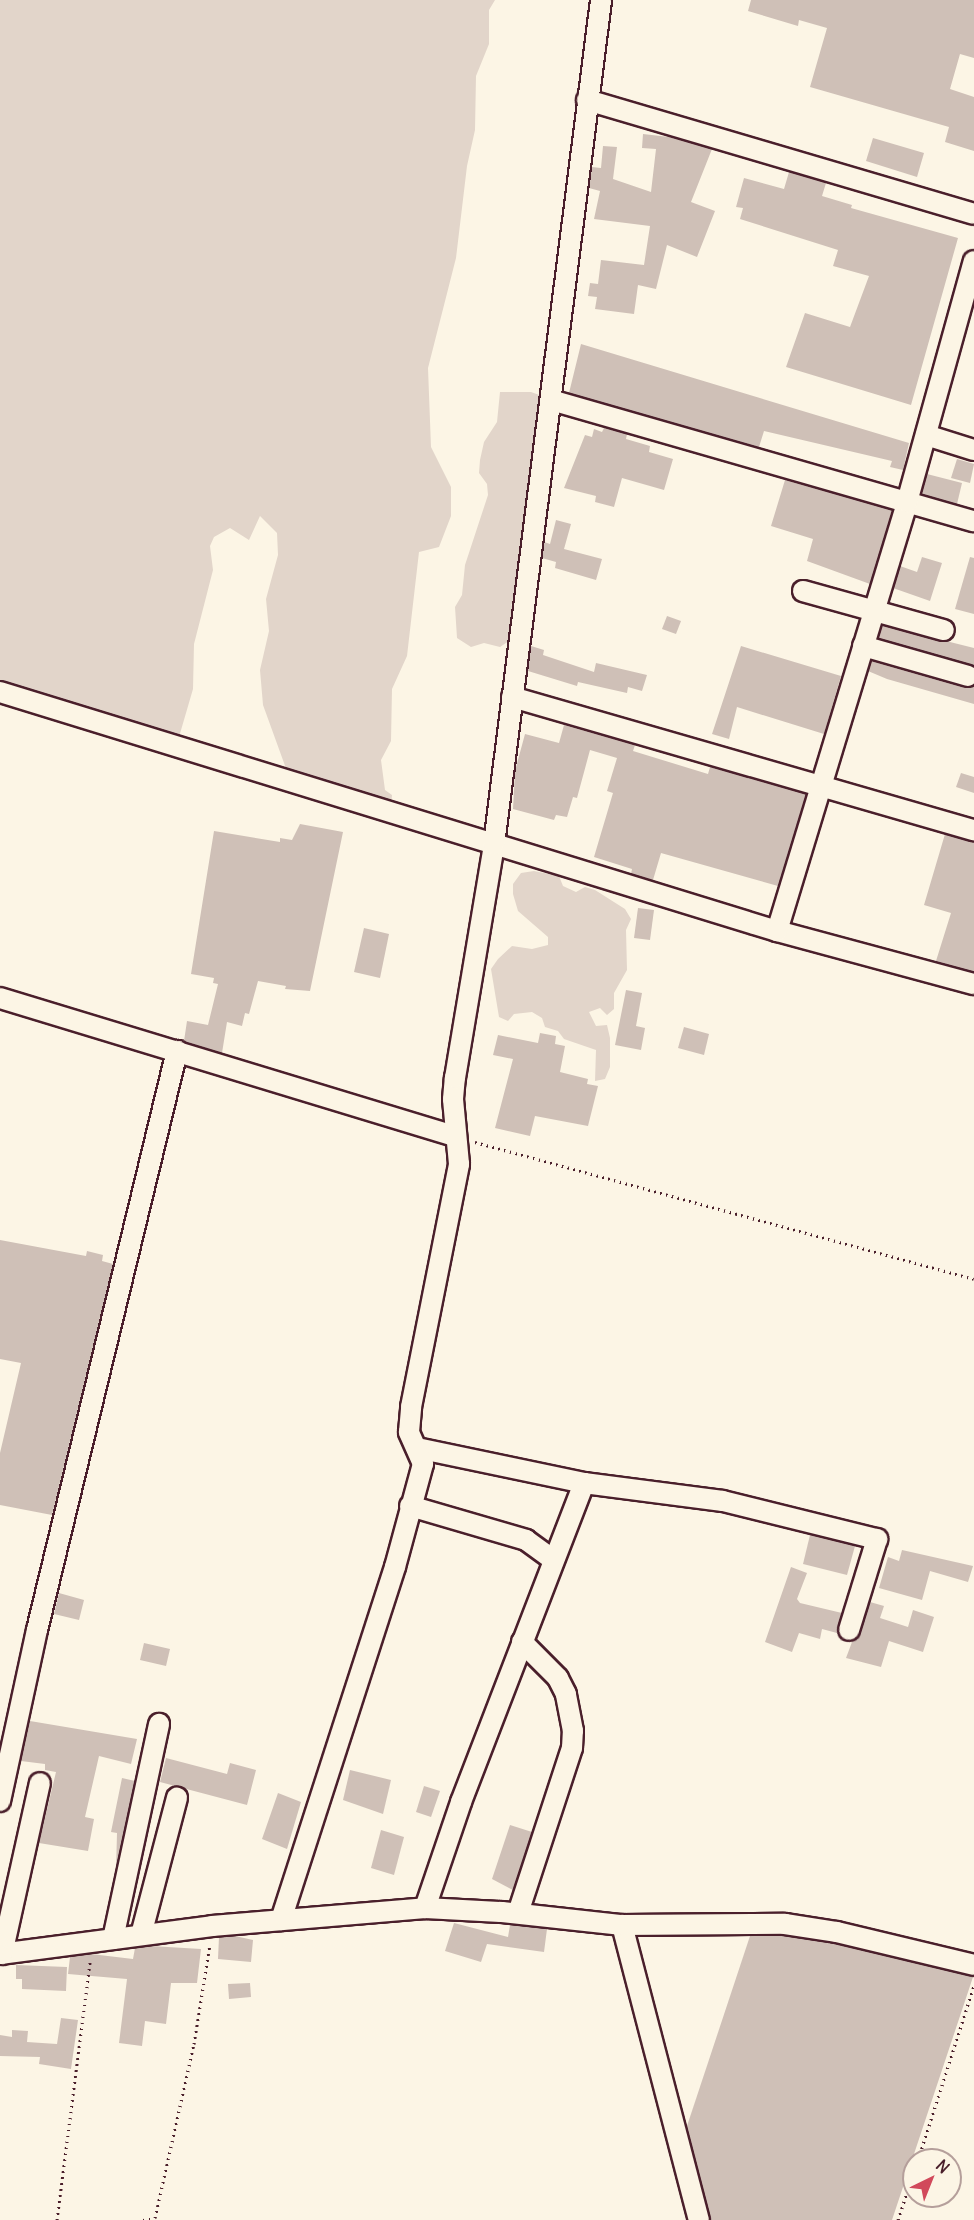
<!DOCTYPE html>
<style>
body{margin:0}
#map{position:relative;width:974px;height:2220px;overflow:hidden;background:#fcf5e5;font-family:Delius,sans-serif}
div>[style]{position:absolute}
.green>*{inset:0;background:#e2d5ca}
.building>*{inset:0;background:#cfc0b7}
.path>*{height:3px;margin-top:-1.5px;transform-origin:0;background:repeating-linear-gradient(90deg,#4a1f2b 0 1.5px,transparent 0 6px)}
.roads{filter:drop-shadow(2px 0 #4a1f2b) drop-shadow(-2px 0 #4a1f2b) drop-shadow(0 2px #4a1f2b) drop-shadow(0 -2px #4a1f2b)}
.minor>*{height:20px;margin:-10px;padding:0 10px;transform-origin:10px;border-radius:10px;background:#fcf5e5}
span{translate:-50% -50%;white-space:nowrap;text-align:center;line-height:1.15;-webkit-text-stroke:4.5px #fcf5e5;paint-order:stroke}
.north{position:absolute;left:902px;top:2148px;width:60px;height:60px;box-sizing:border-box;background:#fcf5e5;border:2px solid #b59f9b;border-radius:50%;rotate:43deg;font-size:16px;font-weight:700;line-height:24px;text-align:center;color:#4a1f2b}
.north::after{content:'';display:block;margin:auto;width:21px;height:27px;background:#d1495b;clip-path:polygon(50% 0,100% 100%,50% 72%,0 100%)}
</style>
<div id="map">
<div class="green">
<div style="clip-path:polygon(0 0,495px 0,489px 10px,489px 44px,476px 76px,475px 130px,467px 166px,456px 258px,428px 368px,431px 447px,451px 487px,451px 516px,439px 547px,419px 552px,407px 656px,392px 689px,391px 741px,381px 760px,385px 790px,392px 795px,391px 807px,288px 774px,263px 705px,260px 670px,269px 631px,266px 599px,278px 555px,277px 533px,260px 516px,249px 540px,230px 528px,214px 537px,210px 546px,213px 570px,194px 644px,193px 689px,179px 737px,169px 739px,0 682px)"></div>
<div style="clip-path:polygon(500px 392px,531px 392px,545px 397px,537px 475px,529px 485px,516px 596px,511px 605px,517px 611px,515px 637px,500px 647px,484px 643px,471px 647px,457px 638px,455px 607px,462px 595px,465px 565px,488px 495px,487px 484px,479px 473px,480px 460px,484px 442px,497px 422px)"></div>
<div style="clip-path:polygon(534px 871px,559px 876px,563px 886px,576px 892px,585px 887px,595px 890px,625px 909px,631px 919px,626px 930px,627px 970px,614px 993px,614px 1009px,607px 1015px,600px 1008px,589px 1012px,596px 1026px,607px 1025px,610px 1038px,610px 1067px,605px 1079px,595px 1081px,596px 1050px,564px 1039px,558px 1031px,545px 1027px,542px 1018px,532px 1012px,514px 1014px,508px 1021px,499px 1017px,491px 969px,498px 959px,512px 946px,532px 949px,548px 945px,548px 937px,518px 911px,513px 894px,513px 884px,521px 873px)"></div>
</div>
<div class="building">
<div style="clip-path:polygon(751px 0,974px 0,974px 58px,960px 54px,950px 89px,974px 97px,974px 151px,945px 142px,949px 127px,810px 87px,827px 28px,799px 20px,798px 26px,748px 11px)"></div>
<div style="clip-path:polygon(643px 134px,669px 137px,712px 149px,691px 202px,715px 211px,697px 257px,667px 245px,656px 289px,638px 285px,634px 314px,595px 309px,597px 297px,588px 296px,590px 283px,598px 284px,601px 260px,644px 265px,650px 226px,594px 219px,600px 191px,589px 188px,592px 167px,601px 168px,603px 146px,617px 147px,613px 179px,651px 192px,656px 149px,642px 148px)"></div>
<div style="clip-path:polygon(873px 138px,924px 153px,917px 177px,866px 161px)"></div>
<div style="clip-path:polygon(789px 172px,826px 183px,822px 196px,852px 205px,851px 208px,958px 238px,911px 405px,786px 367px,805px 313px,850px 327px,869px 276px,833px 266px,838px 250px,740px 219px,743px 208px,736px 207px,744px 178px,784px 189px)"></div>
<div style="clip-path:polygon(581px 344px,909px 443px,903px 470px,890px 467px,892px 461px,764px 431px,759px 447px,569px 393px)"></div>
<div style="clip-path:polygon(604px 428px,627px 434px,626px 439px,650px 446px,649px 452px,673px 459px,664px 490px,622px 478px,614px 507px,595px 502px,596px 496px,564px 488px,585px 435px,592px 437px,594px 429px,602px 432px)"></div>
<div style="clip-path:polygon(957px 459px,974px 464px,970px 483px,951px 478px)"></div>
<div style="clip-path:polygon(927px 474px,962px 483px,957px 504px,922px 494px)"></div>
<div style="clip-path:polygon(785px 480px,892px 510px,870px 584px,807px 561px,813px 539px,771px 526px)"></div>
<div style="clip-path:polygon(556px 520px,571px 524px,564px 549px,602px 559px,596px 580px,555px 568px,556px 562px,542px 558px,544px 542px,550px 544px)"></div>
<div style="clip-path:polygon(922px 557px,942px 563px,930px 601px,893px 588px,900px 566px,917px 572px)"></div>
<div style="clip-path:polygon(970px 557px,974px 558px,974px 614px,955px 609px)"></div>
<div style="clip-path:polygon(667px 616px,681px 621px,676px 634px,662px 629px)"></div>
<div style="clip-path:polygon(882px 625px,974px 648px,974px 666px,878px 638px)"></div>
<div style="clip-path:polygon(531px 646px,544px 650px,543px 655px,594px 672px,596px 663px,647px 675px,642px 691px,628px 687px,627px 693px,578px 682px,577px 686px,528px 671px)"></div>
<div style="clip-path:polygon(741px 646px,841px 676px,824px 734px,737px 707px,729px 739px,712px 734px)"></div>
<div style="clip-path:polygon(871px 661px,965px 688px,974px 686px,974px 704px,887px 679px,868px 671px)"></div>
<div style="clip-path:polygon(564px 725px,635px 745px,633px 751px,708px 774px,710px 767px,806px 794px,778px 886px,661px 853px,653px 880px,631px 874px,632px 869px,594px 857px,613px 793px,607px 791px,617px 758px,590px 750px,577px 798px,573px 797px,567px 817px,556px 815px,554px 820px,513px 809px,515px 771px,525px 734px,559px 743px)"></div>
<div style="clip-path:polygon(961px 773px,974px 777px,974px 793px,956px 787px)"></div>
<div style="clip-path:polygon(300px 824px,343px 832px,310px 991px,285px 989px,286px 986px,258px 981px,249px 1014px,245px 1013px,242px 1026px,227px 1022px,222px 1053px,184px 1041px,187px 1021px,208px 1025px,218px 984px,213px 983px,214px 978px,191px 974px,214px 831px,280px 842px,280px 838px,292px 840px)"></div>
<div style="clip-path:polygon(945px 834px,974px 842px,974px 972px,936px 961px,951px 913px,924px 905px)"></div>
<div style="clip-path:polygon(638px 908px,654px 910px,650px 940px,634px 938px)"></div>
<div style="clip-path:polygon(364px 928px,389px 934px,380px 978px,354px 972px)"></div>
<div style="clip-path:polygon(626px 990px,642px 993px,636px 1026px,645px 1028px,641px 1050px,615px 1045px)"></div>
<div style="clip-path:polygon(684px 1027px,709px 1034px,704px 1055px,678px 1048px)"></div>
<div style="clip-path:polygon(540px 1033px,556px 1036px,555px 1044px,565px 1046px,560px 1072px,588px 1079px,587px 1084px,598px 1086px,588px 1126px,535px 1116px,530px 1136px,495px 1128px,513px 1059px,493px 1055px,498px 1035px,538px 1043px)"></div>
<div style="clip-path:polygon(0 1240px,86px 1256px,87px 1251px,103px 1255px,102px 1261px,113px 1264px,52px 1515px,0 1505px,0 1453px,21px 1363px,0 1359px)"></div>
<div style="clip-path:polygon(810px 1535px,855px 1546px,847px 1575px,803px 1564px)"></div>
<div style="clip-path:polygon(902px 1550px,973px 1566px,968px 1582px,930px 1571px,922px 1600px,879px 1588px,888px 1557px,899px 1561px)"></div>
<div style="clip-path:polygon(791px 1567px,807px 1573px,797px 1599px,800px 1603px,842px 1613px,837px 1633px,822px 1629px,820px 1639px,799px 1633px,792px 1652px,765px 1642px)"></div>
<div style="clip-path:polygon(59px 1593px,84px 1600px,79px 1620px,54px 1614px)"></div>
<div style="clip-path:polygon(870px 1602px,884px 1606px,880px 1618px,908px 1627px,913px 1610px,934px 1617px,923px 1652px,889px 1641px,881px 1667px,846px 1658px,852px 1642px,860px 1634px)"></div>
<div style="clip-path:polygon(144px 1643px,170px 1649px,166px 1666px,140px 1660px)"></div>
<div style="clip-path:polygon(30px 1721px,137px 1739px,131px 1764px,99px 1756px,85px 1817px,94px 1819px,88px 1851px,39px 1843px,56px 1772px,45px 1770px,45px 1764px,21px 1761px)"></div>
<div style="clip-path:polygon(166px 1758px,227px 1774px,230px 1763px,256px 1770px,247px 1805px,160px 1782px)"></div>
<div style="clip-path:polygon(350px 1770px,391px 1780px,383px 1814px,343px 1800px)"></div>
<div style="clip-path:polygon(122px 1778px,135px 1781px,116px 1870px,117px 1833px,111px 1832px)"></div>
<div style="clip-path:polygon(424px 1786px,440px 1791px,431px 1817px,416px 1812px)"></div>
<div style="clip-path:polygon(278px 1793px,301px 1802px,287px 1849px,262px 1839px)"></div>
<div style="clip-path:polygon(510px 1825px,532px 1832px,513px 1890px,492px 1879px)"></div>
<div style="clip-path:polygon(381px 1830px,404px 1837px,394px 1875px,371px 1868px)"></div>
<div style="clip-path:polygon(454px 1923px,508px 1937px,510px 1925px,547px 1929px,544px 1952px,487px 1944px,481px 1962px,445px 1951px)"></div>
<div style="clip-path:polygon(235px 1936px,253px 1940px,251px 1962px,218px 1959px,219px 1937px)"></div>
<div style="clip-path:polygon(750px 1936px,784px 1936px,835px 1944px,973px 1977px,892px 2220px,711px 2220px,687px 2126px)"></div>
<div style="clip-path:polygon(151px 1946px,201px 1949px,197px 1983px,171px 1983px,166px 2024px,145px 2021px,142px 2046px,119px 2043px,127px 1979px,68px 1974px,70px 1957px,91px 1954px,133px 1959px,135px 1948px)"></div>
<div style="clip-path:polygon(16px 1965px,67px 1967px,66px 1991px,22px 1989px,22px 1979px,16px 1979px)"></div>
<div style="clip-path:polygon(250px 1983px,251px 1997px,229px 1999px,228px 1984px)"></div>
<div style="clip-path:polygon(61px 2018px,78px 2020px,71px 2069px,39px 2064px,40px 2057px,0 2056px,0 2035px,12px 2037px,12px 2030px,28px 2031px,27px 2042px,57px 2044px)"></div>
</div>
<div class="path">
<div style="left:475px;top:1142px;width:517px;rotate:15.35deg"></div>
<div style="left:918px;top:2160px;width:183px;rotate:-72.2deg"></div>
<div style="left:57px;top:2220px;width:261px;rotate:-82.7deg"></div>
<div style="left:143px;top:2220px;width:12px;rotate:-9deg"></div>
<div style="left:155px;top:2218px;width:178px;rotate:-77.4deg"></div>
<div style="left:194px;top:2044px;width:101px;rotate:-80.9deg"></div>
<div style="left:898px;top:2220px;width:52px;rotate:-71.9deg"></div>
</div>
<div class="roads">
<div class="minor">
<div style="left:587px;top:100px;width:403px;rotate:16.4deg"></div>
<div style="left:551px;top:400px;width:440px;rotate:16deg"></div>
<div style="left:926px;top:435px;width:50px;rotate:17.4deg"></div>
<div style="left:803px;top:591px;width:146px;rotate:15.5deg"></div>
<div style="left:863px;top:646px;width:109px;rotate:15.9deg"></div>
<div style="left:0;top:692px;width:813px;rotate:17.1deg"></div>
<div style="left:777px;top:931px;width:204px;rotate:15.1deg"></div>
<div style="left:512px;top:697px;width:481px;rotate:16.1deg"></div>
<div style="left:777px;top:931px;width:448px;rotate:-73.1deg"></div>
<div style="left:907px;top:502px;width:250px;rotate:-74.5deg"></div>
<div style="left:0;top:998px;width:475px;rotate:16.9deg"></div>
<div style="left:417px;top:1448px;width:171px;rotate:11.8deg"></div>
<div style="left:584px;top:1483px;width:140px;rotate:7.4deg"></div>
<div style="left:723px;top:1501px;width:159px;rotate:13.9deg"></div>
<div style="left:877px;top:1539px;width:95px;rotate:107.1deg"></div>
<div style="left:410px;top:1506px;width:121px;rotate:16.3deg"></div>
<div style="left:526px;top:1540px;width:34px;rotate:36deg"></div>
<div style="left:0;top:1801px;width:175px;rotate:-77.8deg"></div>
<div style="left:37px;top:1630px;width:596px;rotate:-76.41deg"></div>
<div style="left:425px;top:1908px;width:112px;rotate:-71.2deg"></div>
<div style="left:461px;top:1802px;width:342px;rotate:-68.9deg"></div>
<div style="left:518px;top:1913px;width:174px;rotate:-71.9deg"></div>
<div style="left:572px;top:1748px;width:17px;rotate:-87deg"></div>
<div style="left:573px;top:1731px;width:38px;rotate:-101deg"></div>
<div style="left:566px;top:1694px;width:18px;rotate:-117deg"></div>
<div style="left:558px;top:1678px;width:51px;rotate:-135deg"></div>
<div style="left:281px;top:1920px;width:371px;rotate:-72.1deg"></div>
<div style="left:395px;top:1567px;width:107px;rotate:-74.8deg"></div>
<div style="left:423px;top:1464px;width:35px;rotate:-114deg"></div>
<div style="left:409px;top:1432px;width:25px;rotate:-85deg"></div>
<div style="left:411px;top:1407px;width:248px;rotate:-78.8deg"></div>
<div style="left:459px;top:1164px;width:65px;rotate:-95.3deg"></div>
<div style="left:453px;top:1099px;width:21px;rotate:-85deg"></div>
<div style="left:455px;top:1078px;width:237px;rotate:-80.5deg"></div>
<div style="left:494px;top:844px;width:851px;rotate:-82.77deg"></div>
<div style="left:622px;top:1925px;width:305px;rotate:75.4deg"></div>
<div style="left:141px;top:1935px;width:142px;rotate:-75.3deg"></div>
<div style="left:113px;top:1939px;width:220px;rotate:-77.9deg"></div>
<div style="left:0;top:1954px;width:214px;rotate:-7.5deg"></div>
<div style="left:212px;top:1926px;width:214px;rotate:-4.8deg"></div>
<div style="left:425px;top:1908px;width:77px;rotate:3deg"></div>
<div style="left:502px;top:1912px;width:121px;rotate:6.2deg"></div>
<div style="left:622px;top:1925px;width:163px;rotate:-0.4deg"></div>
<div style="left:785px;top:1924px;width:53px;rotate:8.7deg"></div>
<div style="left:837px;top:1932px;width:141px;rotate:13.5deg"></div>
<div style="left:2px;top:1954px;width:175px;rotate:-77.5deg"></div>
</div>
</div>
<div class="north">N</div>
</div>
